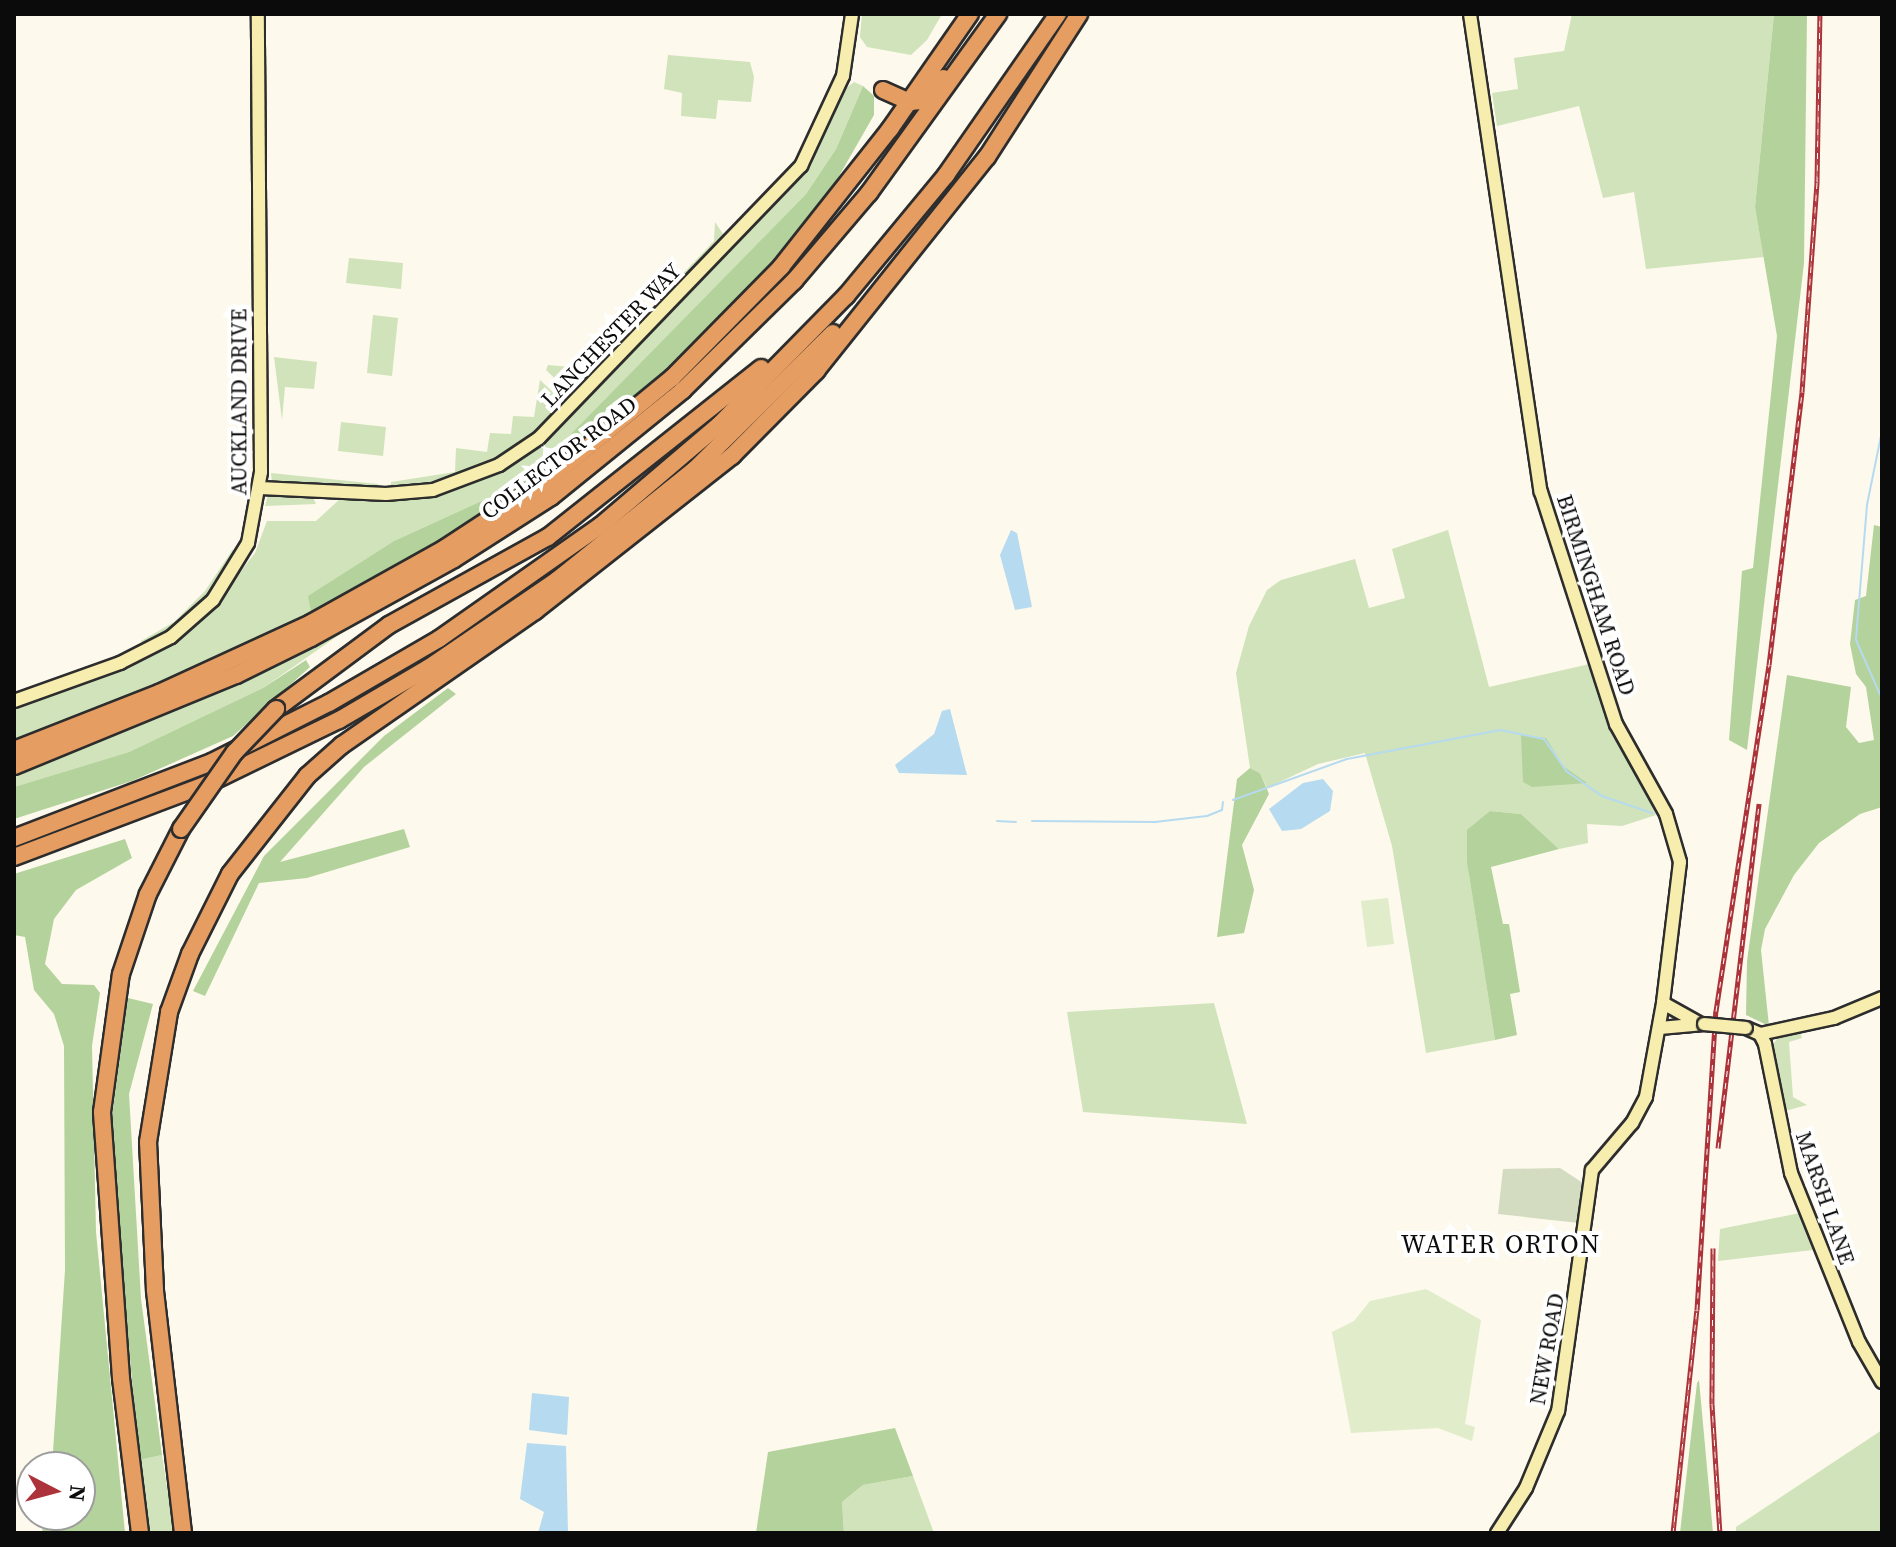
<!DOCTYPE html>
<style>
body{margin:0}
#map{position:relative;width:1896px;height:1547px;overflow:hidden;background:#fdf9ec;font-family:"Source Serif 4",serif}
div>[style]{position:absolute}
.green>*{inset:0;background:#d0e3ba}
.forest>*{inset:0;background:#b4d29b}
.cemetery>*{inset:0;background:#d3dcc0}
.pitch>*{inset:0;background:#e0ecca}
.water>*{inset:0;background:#b6daef}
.stream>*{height:2px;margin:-1px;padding:0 1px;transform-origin:1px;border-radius:1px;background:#b6daef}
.roads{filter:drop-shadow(2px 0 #2d2d2d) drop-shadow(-2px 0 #2d2d2d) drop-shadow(0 2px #2d2d2d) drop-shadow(0 -2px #2d2d2d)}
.secondary>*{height:12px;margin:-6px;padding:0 6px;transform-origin:6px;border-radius:6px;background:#f6edae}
.highway>*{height:16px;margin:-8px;padding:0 8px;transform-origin:8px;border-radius:8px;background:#e59d62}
.rail>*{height:5px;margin-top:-2.5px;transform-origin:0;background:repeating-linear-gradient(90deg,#fff 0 6px,#ac333a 0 12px);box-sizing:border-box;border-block:2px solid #ac333a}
.bridges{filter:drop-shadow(2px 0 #2d2d2d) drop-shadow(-2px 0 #2d2d2d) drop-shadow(0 2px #2d2d2d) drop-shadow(0 -2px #2d2d2d)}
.secondary-bridge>*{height:12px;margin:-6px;padding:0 6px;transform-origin:6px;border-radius:6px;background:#f6edae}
.highway-bridge>*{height:16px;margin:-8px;padding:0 8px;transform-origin:8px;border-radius:8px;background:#e59d62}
span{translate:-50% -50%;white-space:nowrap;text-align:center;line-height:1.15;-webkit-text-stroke:8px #fff;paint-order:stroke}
.street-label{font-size:22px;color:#0b0b0b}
.quarter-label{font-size:26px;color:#0b0b0b;letter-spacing:2px}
.frame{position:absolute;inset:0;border:16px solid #0b0b0b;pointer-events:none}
.north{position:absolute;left:16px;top:1451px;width:80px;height:80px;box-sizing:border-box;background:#fff;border:2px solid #9d9d9d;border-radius:50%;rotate:96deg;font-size:22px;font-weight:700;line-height:32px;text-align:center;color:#0b0b0b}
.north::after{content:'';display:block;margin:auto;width:28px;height:36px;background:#ac333a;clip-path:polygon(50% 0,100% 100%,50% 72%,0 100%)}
</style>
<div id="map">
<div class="green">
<div style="clip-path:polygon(862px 14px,942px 14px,927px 40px,911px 55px,867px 47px,860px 37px)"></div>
<div style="clip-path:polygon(1572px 14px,1774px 14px,1755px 207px,1764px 257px,1646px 269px,1634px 192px,1603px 198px,1579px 106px,1497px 126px,1492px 93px,1518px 89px,1514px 58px,1564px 51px)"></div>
<div style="clip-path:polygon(668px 55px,750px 62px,754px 77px,751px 102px,718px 100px,716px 119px,681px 116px,682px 93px,664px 89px)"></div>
<div style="clip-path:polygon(854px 82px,863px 86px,836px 149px,806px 194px,560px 445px,488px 498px,394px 541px,309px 596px,311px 612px,281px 630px,178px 678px,14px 742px,14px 705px,143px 660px,203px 619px,255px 553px,267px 521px,316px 521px,340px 499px,427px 496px,467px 485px,524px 454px,803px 169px,844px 90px)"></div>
<div style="clip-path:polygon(715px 222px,725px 237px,684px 282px,676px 281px,714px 241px)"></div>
<div style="clip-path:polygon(349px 258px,403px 263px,401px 289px,346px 283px)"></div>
<div style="clip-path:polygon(373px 315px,398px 318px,392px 376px,367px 373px)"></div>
<div style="clip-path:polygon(644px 315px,645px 320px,578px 390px,567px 390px,546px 370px,548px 365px,593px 369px)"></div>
<div style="clip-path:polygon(274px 357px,317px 362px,314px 389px,285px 387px,282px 420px)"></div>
<div style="clip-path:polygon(540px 380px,559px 398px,559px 410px,518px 446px,473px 472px,426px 487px,391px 487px,391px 482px,455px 472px,456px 448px,487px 452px,490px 433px,511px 434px,513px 416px,534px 417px)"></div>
<div style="clip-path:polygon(341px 422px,386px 427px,383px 456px,338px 451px)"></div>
<div style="clip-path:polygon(271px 473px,378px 484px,375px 490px,272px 482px)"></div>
<div style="clip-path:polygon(278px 493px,312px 496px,316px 504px,265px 506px,268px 496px)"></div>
<div style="clip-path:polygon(1448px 530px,1489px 687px,1594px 663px,1598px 696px,1656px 815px,1622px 826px,1587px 824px,1588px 843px,1559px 849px,1521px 814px,1490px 811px,1469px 874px,1495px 1040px,1426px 1053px,1392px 846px,1365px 753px,1318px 764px,1267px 788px,1260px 773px,1250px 768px,1236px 673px,1249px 626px,1267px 590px,1281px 580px,1355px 559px,1369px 608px,1405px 598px,1392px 549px)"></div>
<div style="clip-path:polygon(233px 549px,234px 557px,207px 599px,164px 637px,144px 646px,141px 641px,174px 622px,205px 591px)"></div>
<div style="clip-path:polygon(349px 628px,263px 688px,129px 752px,14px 787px,14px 770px,177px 709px)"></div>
<div style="clip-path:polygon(1214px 1003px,1247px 1124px,1083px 1112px,1067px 1012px)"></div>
<div style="clip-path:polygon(1800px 1032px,1802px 1038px,1789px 1042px,1793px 1097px,1807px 1105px,1789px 1110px,1783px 1108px,1771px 1047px,1780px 1035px)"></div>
<div style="clip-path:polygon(1800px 1213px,1813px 1250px,1718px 1261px,1720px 1229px)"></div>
<div style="clip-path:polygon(1882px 1430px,1882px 1533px,1736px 1533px,1736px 1527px)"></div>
<div style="clip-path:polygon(162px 1455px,174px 1533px,148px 1533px,139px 1460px)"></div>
<div style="clip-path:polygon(913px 1476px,934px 1533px,844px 1533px,842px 1502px,863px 1485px)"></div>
</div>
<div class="forest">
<div style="clip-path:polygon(1774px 14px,1807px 14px,1804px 263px,1747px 750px,1729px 740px,1742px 571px,1753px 568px,1777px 336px,1755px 207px)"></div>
<div style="clip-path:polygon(863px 86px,874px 96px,874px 115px,831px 190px,777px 263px,599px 435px,393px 572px,311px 612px,308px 596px,394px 541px,488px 498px,560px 445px,806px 194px,836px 149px)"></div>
<div style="clip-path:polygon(1874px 525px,1882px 527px,1882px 807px,1860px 814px,1819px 843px,1794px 875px,1765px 929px,1761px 950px,1769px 1026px,1746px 1015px,1747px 961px,1787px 675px,1851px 687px,1846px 727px,1859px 743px,1874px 740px,1866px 687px,1856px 674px,1850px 644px,1855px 600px,1866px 596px)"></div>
<div style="clip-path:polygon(306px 660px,310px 667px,233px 736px,132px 781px,14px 819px,14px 787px,129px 752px,263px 688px)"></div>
<div style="clip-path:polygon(448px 688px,456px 694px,364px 767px,280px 862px,404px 829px,410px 847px,307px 878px,259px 883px,205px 996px,193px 991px,264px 856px,384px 736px)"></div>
<div style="clip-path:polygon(1521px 735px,1546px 738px,1563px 766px,1587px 783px,1532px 787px,1523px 782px)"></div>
<div style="clip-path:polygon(1250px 768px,1260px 773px,1269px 794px,1242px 845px,1254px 890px,1244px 933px,1217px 937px,1237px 779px)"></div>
<div style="clip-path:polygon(1490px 811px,1521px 814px,1559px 849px,1491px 867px,1503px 924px,1509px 924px,1520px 992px,1510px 994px,1517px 1035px,1495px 1040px,1467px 862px,1467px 830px)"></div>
<div style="clip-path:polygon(125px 839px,132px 858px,76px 890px,54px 919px,45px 964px,62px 984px,94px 985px,100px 993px,92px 1046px,96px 1232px,125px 1533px,42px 1533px,45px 1515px,80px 1515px,80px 1467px,52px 1467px,65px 1270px,64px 1046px,54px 1014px,34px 990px,25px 937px,14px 935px,14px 874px)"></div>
<div style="clip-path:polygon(128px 998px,153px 1004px,129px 1094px,141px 1299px,162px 1455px,139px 1460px,110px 1131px)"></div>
<div style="clip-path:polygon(1699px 1380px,1713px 1533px,1680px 1533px,1697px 1383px)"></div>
<div style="clip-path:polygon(895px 1428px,913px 1476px,863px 1485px,842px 1502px,844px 1533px,756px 1533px,768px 1452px)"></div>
</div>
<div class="cemetery">
<div style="clip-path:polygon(1560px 1168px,1583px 1183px,1579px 1223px,1498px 1214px,1503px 1169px)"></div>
</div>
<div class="pitch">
<div style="clip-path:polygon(1388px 898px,1394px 944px,1367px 947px,1361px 901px)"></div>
<div style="clip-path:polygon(1426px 1289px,1481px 1320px,1465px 1424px,1475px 1427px,1472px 1441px,1438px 1428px,1351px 1433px,1332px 1332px,1354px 1321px,1370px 1301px)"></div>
</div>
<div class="water">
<div style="clip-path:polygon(1011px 530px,1017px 533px,1032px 607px,1015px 610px,1000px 555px)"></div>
<div style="clip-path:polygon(950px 709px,967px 775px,899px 773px,895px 765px,934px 734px,942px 711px)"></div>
<div style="clip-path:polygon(1323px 779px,1333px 791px,1330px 811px,1301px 829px,1282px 831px,1269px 809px,1303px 783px)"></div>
<div style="clip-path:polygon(532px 1393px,569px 1397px,567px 1435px,529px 1430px)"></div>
<div style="clip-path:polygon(527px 1443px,566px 1446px,568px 1533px,538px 1533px,544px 1512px,520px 1499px)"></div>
</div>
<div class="stream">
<div style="left:1882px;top:431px;width:76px;rotate:101.5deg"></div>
<div style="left:1867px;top:505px;width:135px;rotate:94.7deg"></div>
<div style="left:1856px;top:640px;width:64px;rotate:66.2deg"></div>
<div style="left:1233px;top:800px;width:121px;rotate:-19.8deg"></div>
<div style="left:1347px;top:759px;width:156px;rotate:-10.7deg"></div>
<div style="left:1500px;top:730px;width:45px;rotate:11.6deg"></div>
<div style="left:1544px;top:739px;width:39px;rotate:55deg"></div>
<div style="left:1566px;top:771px;width:44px;rotate:34.8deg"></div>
<div style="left:1602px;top:796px;width:53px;rotate:18.8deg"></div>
<div style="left:997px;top:821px;width:19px;rotate:3deg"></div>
<div style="left:1032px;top:821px;width:123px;rotate:0.5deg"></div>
<div style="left:1155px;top:822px;width:52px;rotate:-6.6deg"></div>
<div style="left:1207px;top:816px;width:16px;rotate:-22deg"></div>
<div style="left:1222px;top:810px;width:8px;rotate:-83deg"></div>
</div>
<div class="roads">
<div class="secondary">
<div style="left:1470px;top:14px;width:483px;rotate:81.6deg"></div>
<div style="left:1541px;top:492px;width:244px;rotate:72.1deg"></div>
<div style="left:1616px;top:724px;width:103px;rotate:60.9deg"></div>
<div style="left:1666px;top:814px;width:50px;rotate:73.7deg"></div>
<div style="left:1680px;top:862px;width:142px;rotate:96.9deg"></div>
<div style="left:1663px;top:1003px;width:96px;rotate:100.3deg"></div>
<div style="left:1646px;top:1097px;width:30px;rotate:118deg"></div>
<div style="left:1632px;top:1123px;width:62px;rotate:130.4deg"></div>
<div style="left:1592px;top:1170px;width:243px;rotate:98deg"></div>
<div style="left:1558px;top:1411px;width:83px;rotate:112.6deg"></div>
<div style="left:1526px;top:1488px;width:54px;rotate:122.8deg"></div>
<div style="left:260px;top:488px;width:126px;rotate:2.7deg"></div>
<div style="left:386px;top:494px;width:47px;rotate:-4.9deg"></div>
<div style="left:433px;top:490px;width:71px;rotate:-20.7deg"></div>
<div style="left:499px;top:465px;width:48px;rotate:-34deg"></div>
<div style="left:539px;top:438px;width:378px;rotate:-46.1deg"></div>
<div style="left:801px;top:166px;width:99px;rotate:-65deg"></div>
<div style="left:843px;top:76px;width:63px;rotate:-81.7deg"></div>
<div style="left:14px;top:701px;width:113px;rotate:-19.7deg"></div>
<div style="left:120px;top:663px;width:57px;rotate:-27deg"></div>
<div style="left:171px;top:637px;width:56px;rotate:-41.4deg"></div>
<div style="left:213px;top:600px;width:67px;rotate:-58.4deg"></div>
<div style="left:248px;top:543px;width:72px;rotate:-79.6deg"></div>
<div style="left:261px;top:472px;width:458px;rotate:-90.4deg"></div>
<div style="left:1663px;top:1003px;width:41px;rotate:29.1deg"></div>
<div style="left:1660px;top:1028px;width:44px;rotate:-5.2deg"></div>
<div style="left:1746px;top:1028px;width:15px;rotate:23deg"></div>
<div style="left:1760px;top:1034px;width:11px;rotate:63deg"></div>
<div style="left:1765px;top:1044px;width:132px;rotate:78.6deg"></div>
<div style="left:1791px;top:1173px;width:182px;rotate:68.1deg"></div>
<div style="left:1859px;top:1342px;width:46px;rotate:60.1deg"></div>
<div style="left:1760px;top:1034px;width:76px;rotate:-12.2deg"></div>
<div style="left:1834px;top:1018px;width:52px;rotate:-22.6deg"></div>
</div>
<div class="highway">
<div style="left:883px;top:90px;width:30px;rotate:24deg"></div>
<div style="left:910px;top:102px;width:11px;rotate:-5deg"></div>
<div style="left:921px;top:101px;width:32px;rotate:-46deg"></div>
<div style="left:276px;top:709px;width:141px;rotate:-36.6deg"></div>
<div style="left:389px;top:625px;width:182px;rotate:-29deg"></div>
<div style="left:548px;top:537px;width:272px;rotate:-38.4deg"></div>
<div style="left:14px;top:750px;width:156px;rotate:-21.5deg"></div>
<div style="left:159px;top:693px;width:167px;rotate:-24.7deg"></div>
<div style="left:311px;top:623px;width:154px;rotate:-29.2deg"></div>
<div style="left:445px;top:548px;width:118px;rotate:-33.3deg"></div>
<div style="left:544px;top:483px;width:166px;rotate:-39.4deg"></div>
<div style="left:672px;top:378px;width:156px;rotate:-45.5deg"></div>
<div style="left:781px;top:267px;width:176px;rotate:-51.7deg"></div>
<div style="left:890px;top:129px;width:140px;rotate:-55.2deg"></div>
<div style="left:14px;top:766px;width:240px;rotate:-22.3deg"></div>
<div style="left:236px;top:675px;width:84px;rotate:-26.3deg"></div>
<div style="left:311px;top:638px;width:163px;rotate:-28.9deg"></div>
<div style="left:454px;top:559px;width:115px;rotate:-32.6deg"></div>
<div style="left:551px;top:497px;width:170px;rotate:-39deg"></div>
<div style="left:683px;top:390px;width:156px;rotate:-44.5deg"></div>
<div style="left:794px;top:281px;width:116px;rotate:-49.6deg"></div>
<div style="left:869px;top:193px;width:221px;rotate:-54.2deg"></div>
<div style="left:14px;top:838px;width:212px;rotate:-21deg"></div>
<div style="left:212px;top:762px;width:131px;rotate:-26.8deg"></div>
<div style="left:329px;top:703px;width:127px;rotate:-30.2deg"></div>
<div style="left:439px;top:639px;width:197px;rotate:-35.1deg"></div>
<div style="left:600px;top:526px;width:157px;rotate:-40.4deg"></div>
<div style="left:720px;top:424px;width:180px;rotate:-45.5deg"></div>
<div style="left:846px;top:296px;width:157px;rotate:-50.4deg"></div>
<div style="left:946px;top:175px;width:196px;rotate:-55.2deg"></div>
<div style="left:14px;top:857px;width:204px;rotate:-20.7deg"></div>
<div style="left:205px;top:785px;width:149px;rotate:-25.9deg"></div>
<div style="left:339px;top:720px;width:103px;rotate:-30.3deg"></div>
<div style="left:428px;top:668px;width:156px;rotate:-34.3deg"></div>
<div style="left:557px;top:580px;width:176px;rotate:-38.8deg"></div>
<div style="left:694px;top:470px;width:195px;rotate:-44.6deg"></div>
<div style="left:140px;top:1533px;width:156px;rotate:-97deg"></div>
<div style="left:121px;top:1378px;width:267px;rotate:-94.1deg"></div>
<div style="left:102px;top:1112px;width:139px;rotate:-82.2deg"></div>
<div style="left:121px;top:974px;width:84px;rotate:-71.4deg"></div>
<div style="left:148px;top:894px;width:73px;rotate:-63.1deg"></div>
<div style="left:183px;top:1533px;width:245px;rotate:-96.6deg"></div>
<div style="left:155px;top:1290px;width:148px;rotate:-92.7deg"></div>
<div style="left:148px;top:1142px;width:132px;rotate:-80.8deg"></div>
<div style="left:169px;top:1012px;width:62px;rotate:-70.1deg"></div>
<div style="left:190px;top:954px;width:89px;rotate:-63.4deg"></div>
<div style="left:230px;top:874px;width:125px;rotate:-51.8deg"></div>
<div style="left:307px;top:776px;width:47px;rotate:-41.5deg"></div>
<div style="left:342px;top:745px;width:235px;rotate:-34.8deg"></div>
<div style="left:535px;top:611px;width:251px;rotate:-38.2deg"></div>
<div style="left:732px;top:456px;width:120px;rotate:-45.3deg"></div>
<div style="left:816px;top:371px;width:274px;rotate:-51.4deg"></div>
<div style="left:987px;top:157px;width:170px;rotate:-57.2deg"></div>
</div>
</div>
<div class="rail">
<div style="left:1718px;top:1148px;width:347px;rotate:-83.2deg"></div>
<div style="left:1713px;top:1248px;width:156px;rotate:90.4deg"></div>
<div style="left:1712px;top:1404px;width:129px;rotate:86.5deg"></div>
<div style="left:1673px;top:1533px;width:224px;rotate:-83.9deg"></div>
<div style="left:1697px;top:1310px;width:300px;rotate:-86.4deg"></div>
<div style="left:1716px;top:1011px;width:350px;rotate:-81.3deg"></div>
<div style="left:1769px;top:665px;width:275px;rotate:-83.1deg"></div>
<div style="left:1802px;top:392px;width:211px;rotate:-85.9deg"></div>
<div style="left:1817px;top:182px;width:168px;rotate:-89deg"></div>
</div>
<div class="bridges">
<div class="secondary-bridge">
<div style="left:1704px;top:1024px;width:42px;rotate:5.4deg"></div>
</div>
<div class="highway-bridge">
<div style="left:181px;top:829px;width:93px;rotate:-55.1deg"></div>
<div style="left:234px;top:753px;width:61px;rotate:-46.3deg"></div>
</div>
</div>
<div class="street-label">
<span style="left:611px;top:335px;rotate:-46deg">LANCHESTER WAY</span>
<span style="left:239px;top:402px;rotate:-90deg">AUCKLAND DRIVE</span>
<span style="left:559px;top:458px;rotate:-37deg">COLLECTOR ROAD</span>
<span style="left:1596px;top:595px;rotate:72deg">BIRMINGHAM ROAD</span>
<span style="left:1825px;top:1198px;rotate:71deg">MARSH LANE</span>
<span style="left:1547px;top:1349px;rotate:-80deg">NEW ROAD</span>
</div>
<div class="quarter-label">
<span style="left:1501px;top:1245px">WATER ORTON</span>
</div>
<div class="frame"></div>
<div class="north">N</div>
</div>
